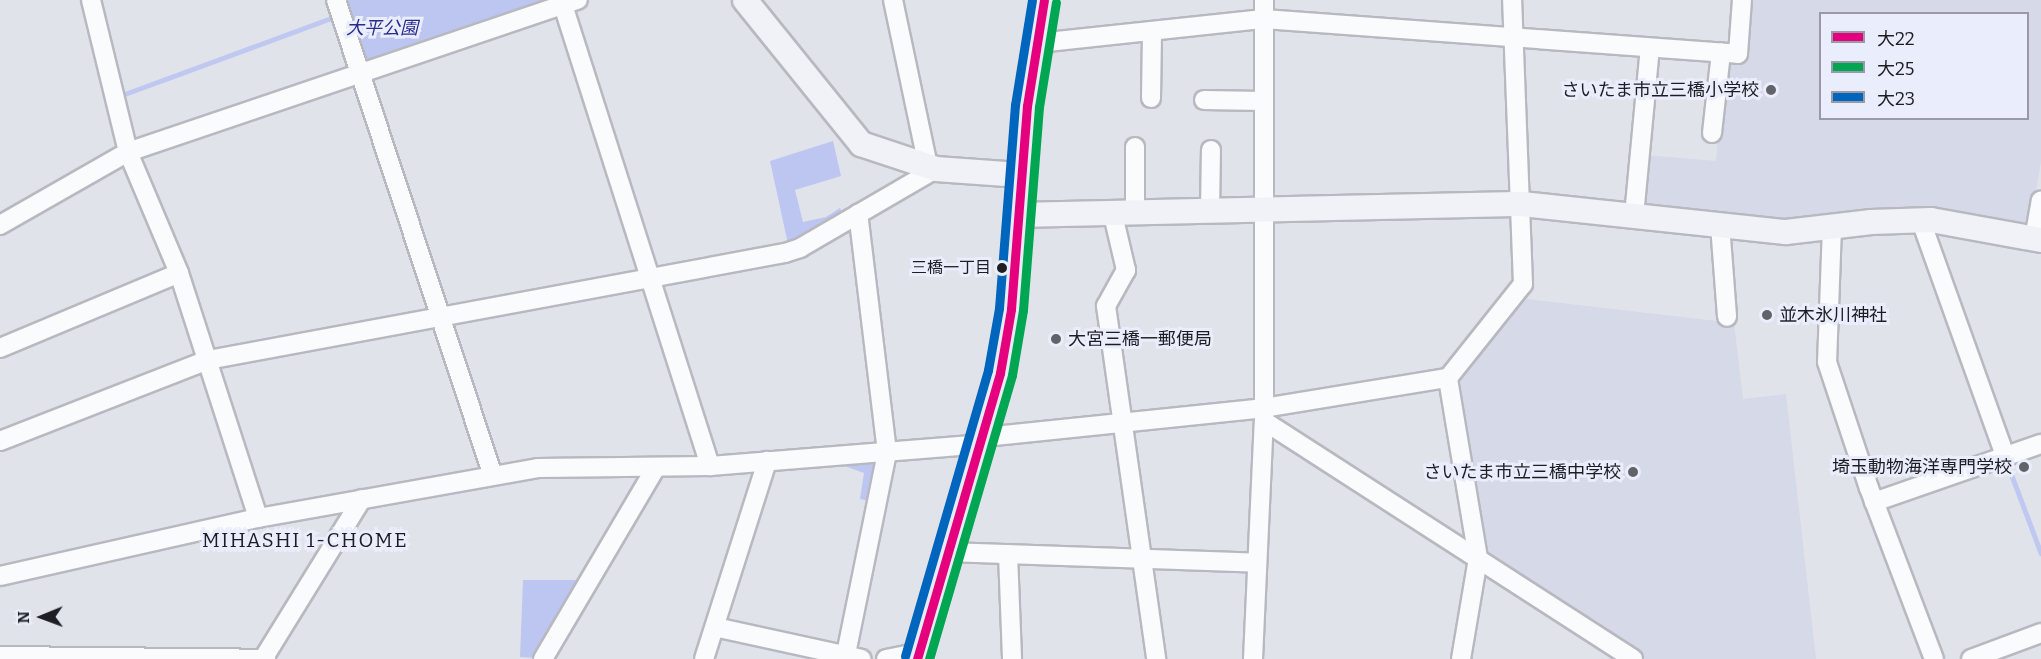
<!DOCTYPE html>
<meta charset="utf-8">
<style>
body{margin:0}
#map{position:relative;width:2041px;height:659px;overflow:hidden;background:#e1e3eb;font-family:Bitter,"Noto Sans JP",serif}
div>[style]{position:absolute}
.built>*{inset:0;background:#d5d9e8}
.green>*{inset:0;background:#bdc6f1}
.stream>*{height:4.5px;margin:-2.25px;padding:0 2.25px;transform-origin:2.25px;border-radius:2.25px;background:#bfc8f0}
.roads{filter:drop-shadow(2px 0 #b8b9c0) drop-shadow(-2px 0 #b8b9c0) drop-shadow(0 2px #b8b9c0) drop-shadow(0 -2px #b8b9c0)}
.street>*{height:18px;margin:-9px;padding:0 9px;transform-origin:9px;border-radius:9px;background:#fafbfc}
.secondary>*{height:24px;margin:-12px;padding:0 12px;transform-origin:12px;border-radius:12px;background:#f1f2f8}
.primary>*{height:27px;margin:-13.5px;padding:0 13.5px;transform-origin:13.5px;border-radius:13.5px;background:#e8eaf4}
.bus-1>*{height:9px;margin:-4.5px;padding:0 4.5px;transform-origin:4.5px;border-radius:4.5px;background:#e5007d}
.bus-2>*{height:9px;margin:-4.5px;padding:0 4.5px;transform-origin:4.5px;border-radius:4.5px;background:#00a651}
.bus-3>*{height:9px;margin:-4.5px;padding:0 4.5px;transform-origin:4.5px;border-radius:4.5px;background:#0065bd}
.dots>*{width:16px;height:16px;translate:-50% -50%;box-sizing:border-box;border:3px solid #eaeefc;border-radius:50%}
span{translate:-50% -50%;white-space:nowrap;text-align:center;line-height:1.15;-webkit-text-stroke:6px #eaeefc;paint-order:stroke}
.bus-label{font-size:16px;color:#1d1e23}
.right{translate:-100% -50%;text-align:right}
.park-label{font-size:18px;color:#2a2c8d;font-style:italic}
.poi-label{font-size:18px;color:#1d1e23}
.left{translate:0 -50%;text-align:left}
.neighbourhood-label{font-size:20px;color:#1d1e23;letter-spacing:1.5px}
.legend{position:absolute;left:1819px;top:12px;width:210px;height:108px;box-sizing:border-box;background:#eaeefc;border:2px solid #989ba5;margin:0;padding:8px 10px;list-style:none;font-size:18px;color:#1d1e23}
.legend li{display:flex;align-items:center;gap:12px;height:30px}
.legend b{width:30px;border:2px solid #989ba5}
.north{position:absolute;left:12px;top:587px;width:60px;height:60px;-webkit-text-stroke:4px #eaeefc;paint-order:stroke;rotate:269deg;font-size:16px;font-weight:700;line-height:24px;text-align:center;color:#1d1e23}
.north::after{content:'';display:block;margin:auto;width:21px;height:27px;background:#1d1e23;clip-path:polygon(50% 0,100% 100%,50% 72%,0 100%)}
</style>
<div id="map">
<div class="built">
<div style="clip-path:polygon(evenodd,1747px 0,2041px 0,2041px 162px,2030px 226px,1793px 226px,1647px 209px,1641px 202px,1645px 155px,1716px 161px,1725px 60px,1747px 0,1820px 14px,2028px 14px,2028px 118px,1820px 118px,1820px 14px)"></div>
<div style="clip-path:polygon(1518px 298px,1734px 323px,1743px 399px,1786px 394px,1816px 659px,1639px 659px,1490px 562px,1481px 544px,1459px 373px)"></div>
</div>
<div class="green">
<div style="clip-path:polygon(340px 0,561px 0,361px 65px)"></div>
<div style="clip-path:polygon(833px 141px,841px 176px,795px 190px,803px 222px,826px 217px,840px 208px,843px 214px,788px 244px,770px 161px)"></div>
<div style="clip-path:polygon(881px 457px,873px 502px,860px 499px,864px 473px,828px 460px)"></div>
<div style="clip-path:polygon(523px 580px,580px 580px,536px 658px,520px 657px)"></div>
</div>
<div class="stream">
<div style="left:122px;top:95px;width:226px;rotate:-20.2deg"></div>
<div style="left:2008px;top:465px;width:94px;rotate:69.4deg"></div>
</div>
<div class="roads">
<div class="street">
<div style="left:91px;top:0;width:156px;rotate:76.3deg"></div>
<div style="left:128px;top:152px;width:131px;rotate:67.1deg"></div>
<div style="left:179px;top:273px;width:257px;rotate:72.1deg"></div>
<div style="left:336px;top:0;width:501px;rotate:71.75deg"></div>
<div style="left:893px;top:0;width:170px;rotate:78.1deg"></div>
<div style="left:563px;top:5px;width:484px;rotate:72.3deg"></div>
<div style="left:1038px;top:43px;width:227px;rotate:-6.1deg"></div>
<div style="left:1264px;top:19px;width:475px;rotate:4.2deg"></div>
<div style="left:1738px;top:54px;width:54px;rotate:-85.8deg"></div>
<div style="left:1151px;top:98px;width:67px;rotate:-89.1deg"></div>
<div style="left:1204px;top:100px;width:59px;rotate:1deg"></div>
<div style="left:1712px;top:133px;width:81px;rotate:-83.6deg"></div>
<div style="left:1210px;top:211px;width:61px;rotate:-89.1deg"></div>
<div style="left:1135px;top:214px;width:67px;rotate:-90deg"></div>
<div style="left:1113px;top:215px;width:57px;rotate:76.7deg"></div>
<div style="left:1126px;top:270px;width:41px;rotate:119.1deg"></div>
<div style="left:1106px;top:306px;width:357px;rotate:81.9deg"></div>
<div style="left:1634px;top:216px;width:169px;rotate:-84.6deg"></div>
<div style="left:1921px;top:221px;width:252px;rotate:70.3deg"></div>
<div style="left:0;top:225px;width:147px;rotate:-29.7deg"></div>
<div style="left:128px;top:152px;width:475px;rotate:-18.7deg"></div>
<div style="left:1720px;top:225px;width:92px;rotate:85.6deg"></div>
<div style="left:1832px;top:227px;width:135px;rotate:92.1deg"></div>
<div style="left:1827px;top:362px;width:133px;rotate:71.6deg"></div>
<div style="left:1869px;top:488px;width:183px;rotate:69.2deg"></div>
<div style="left:2034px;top:239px;width:39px;rotate:-80deg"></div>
<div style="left:0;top:348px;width:194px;rotate:-22.7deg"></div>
<div style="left:1264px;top:421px;width:439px;rotate:32.8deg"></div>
<div style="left:984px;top:437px;width:281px;rotate:-5.9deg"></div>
<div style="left:1264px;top:408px;width:186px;rotate:-9.3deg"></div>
<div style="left:0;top:441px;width:223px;rotate:-21.3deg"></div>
<div style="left:208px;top:360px;width:587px;rotate:-10.51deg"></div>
<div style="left:785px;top:253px;width:16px;rotate:-18deg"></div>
<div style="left:800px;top:248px;width:157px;rotate:-30.2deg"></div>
<div style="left:1874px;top:502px;width:177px;rotate:-19.2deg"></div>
<div style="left:949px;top:552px;width:308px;rotate:2deg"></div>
<div style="left:1008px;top:554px;width:105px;rotate:87.8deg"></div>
<div style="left:0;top:576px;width:264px;rotate:-12.7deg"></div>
<div style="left:258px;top:518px;width:284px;rotate:-10.1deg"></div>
<div style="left:538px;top:468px;width:172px;rotate:-0.7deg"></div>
<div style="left:710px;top:466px;width:272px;rotate:-4.6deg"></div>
<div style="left:715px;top:627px;width:150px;rotate:12.3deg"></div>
<div style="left:0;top:656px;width:266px;rotate:0.6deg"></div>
<div style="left:263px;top:659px;width:188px;rotate:-58.3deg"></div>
<div style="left:543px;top:659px;width:221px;rotate:-59.5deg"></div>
<div style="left:704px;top:659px;width:208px;rotate:-72.3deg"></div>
<div style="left:845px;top:659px;width:211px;rotate:-78.5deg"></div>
<div style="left:887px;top:452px;width:240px;rotate:-96.9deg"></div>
<div style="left:886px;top:659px;width:33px;rotate:-11deg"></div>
<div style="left:1253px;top:659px;width:238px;rotate:-87.4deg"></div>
<div style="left:1264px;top:421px;width:421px;rotate:-90deg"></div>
<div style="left:1461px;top:659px;width:102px;rotate:-80.4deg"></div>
<div style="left:1478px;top:558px;width:182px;rotate:-99.5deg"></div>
<div style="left:1448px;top:378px;width:120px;rotate:-51.4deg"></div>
<div style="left:1523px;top:284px;width:284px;rotate:-92.2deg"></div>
<div style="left:1971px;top:659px;width:75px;rotate:-20.4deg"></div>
</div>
<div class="secondary">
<div style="left:745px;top:0;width:185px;rotate:51.1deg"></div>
<div style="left:861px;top:144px;width:79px;rotate:18.4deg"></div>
<div style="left:936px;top:169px;width:84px;rotate:4.1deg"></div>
<div style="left:1017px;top:215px;width:505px;rotate:-1.25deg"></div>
<div style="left:1522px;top:204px;width:265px;rotate:6.1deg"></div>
<div style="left:1786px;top:232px;width:86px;rotate:-6.7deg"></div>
<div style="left:1871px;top:222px;width:60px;rotate:-1.9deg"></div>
<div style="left:1931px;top:220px;width:112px;rotate:10.3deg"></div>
</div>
<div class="primary">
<div style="left:917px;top:659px;width:298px;rotate:-73.8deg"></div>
<div style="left:1000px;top:373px;width:65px;rotate:-80.2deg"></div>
<div style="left:1011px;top:309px;width:204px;rotate:-85.5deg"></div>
<div style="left:1027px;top:106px;width:107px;rotate:-80.9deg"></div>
</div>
</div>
<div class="bus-1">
<div style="left:917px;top:659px;width:298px;rotate:-73.8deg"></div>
<div style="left:1000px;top:373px;width:65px;rotate:-80.2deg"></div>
<div style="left:1011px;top:309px;width:204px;rotate:-85.5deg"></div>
<div style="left:1027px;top:106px;width:107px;rotate:-80.9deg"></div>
</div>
<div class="bus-2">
<div style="left:929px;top:659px;width:296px;rotate:-73.7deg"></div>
<div style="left:1012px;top:375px;width:66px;rotate:-80.4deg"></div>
<div style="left:1023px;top:310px;width:204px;rotate:-85.5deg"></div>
<div style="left:1039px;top:107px;width:106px;rotate:-80.8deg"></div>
</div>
<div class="bus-3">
<div style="left:905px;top:656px;width:298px;rotate:-73.8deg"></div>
<div style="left:988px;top:370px;width:63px;rotate:-79.9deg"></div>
<div style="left:999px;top:308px;width:204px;rotate:-85.5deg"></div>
<div style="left:1015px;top:105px;width:106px;rotate:-80.8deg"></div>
</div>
<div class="dots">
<div style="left:1771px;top:90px;background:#626369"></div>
<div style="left:1002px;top:268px;background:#1d1e23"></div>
<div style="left:1767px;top:315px;background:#626369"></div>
<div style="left:1056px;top:339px;background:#626369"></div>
<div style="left:2024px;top:467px;background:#626369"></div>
<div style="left:1633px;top:472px;background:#626369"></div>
</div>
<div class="bus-label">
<span class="right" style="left:991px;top:268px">三橋一丁目</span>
</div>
<div class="park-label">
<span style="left:382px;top:28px">大平公園</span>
</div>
<div class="poi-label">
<span class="right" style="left:1759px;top:90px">さいたま市立三橋小学校</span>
<span class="left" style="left:1779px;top:315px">並木氷川神社</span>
<span class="left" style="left:1068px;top:339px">大宮三橋一郵便局</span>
<span class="right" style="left:2012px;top:467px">埼玉動物海洋専門学校</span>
<span class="right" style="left:1621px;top:472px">さいたま市立三橋中学校</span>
</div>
<div class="neighbourhood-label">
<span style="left:305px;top:540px">MIHASHI 1-CHOME</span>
</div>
<ul class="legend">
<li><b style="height:8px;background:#e5007d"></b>大22</li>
<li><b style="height:8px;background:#00a651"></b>大25</li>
<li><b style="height:8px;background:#0065bd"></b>大23</li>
</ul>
<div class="north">N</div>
</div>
